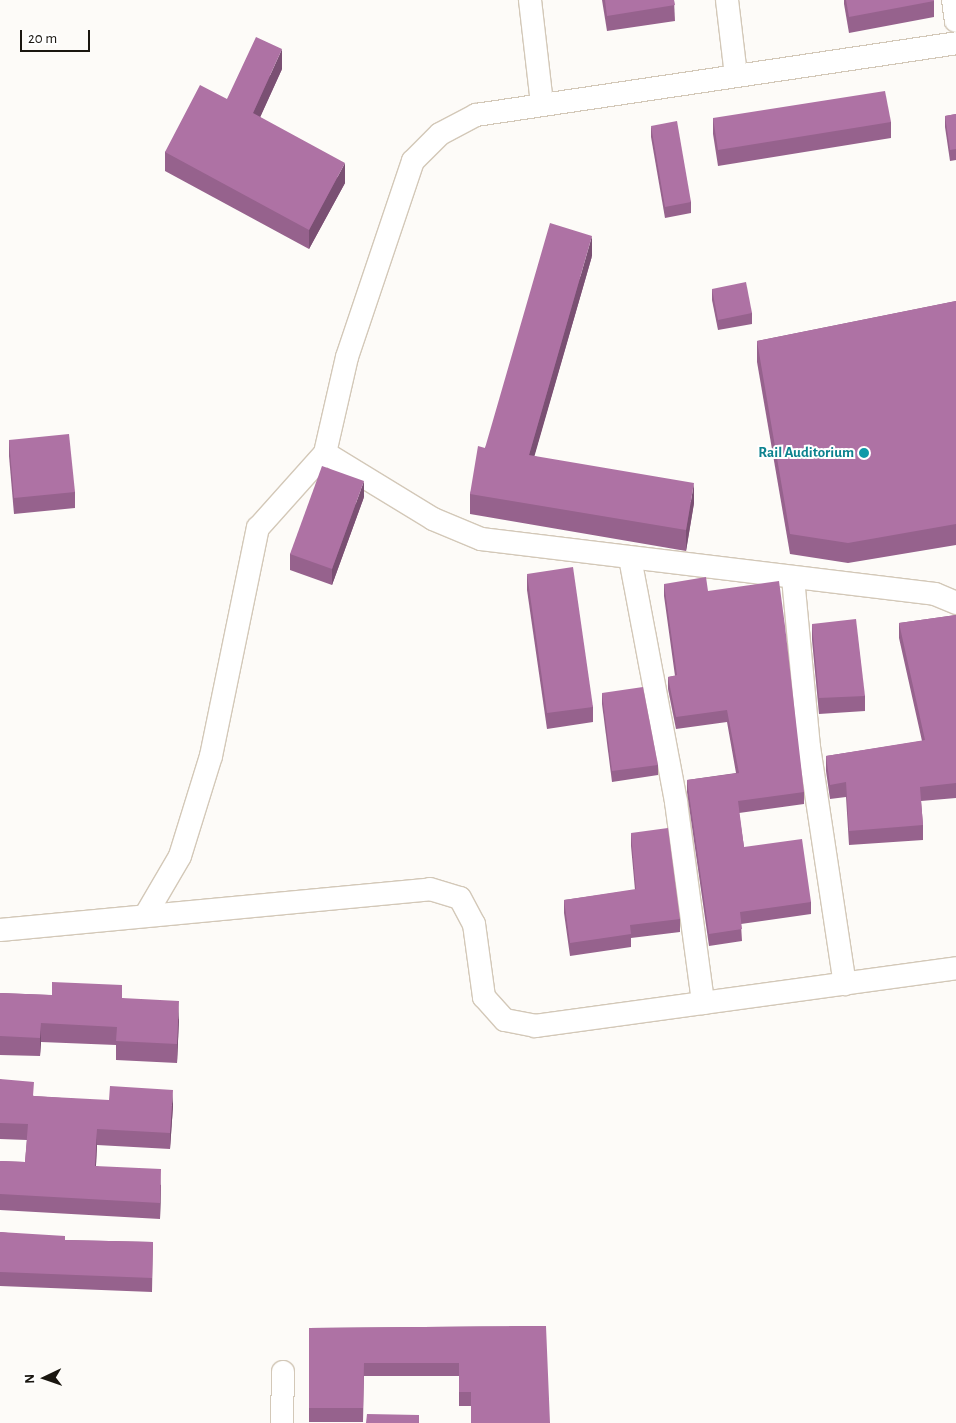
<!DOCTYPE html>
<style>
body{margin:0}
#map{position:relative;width:956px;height:1423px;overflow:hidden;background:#fdfbf8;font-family:"Alegreya Sans",sans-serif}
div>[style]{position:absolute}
.roads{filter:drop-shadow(1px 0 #d3c8b8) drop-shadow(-1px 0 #d3c8b8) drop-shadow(0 1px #d3c8b8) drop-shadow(0 -1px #d3c8b8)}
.minor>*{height:22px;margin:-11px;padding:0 11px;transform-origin:11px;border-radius:11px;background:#fff}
.wall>*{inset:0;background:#96628d}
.shaded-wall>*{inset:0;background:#7a5073}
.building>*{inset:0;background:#ae72a4}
.dots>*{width:14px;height:14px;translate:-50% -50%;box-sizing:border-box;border:2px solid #fff;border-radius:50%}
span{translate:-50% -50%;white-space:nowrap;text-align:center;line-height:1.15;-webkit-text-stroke:4px #fff;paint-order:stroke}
.culture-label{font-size:15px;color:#0d838f;font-weight:700}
.right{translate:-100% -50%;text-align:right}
.north{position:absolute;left:20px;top:1353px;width:50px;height:50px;-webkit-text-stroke:4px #fff;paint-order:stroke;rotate:267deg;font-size:14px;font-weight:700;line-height:20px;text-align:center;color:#1a1610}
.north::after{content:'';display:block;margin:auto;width:18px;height:22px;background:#1a1610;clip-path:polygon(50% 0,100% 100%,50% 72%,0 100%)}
.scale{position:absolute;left:20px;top:30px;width:70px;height:22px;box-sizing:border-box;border:2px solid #1a1610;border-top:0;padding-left:6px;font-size:15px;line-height:18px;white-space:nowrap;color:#1a1610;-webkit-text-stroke:4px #fff;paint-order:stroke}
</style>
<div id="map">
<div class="roads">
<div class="minor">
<div style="left:530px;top:0;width:104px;rotate:83.4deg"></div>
<div style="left:727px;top:0;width:76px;rotate:83.2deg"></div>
<div style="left:953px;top:0;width:21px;rotate:82deg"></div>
<div style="left:325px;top:453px;width:127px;rotate:31.4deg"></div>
<div style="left:433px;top:519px;width:52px;rotate:22.6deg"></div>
<div style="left:481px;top:539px;width:457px;rotate:6.9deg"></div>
<div style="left:935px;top:594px;width:23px;rotate:23deg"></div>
<div style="left:630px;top:558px;width:248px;rotate:79.3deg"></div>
<div style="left:676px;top:802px;width:203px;rotate:82.3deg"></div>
<div style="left:793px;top:578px;width:170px;rotate:84.6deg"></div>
<div style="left:809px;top:747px;width:240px;rotate:81.4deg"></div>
<div style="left:145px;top:916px;width:69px;rotate:-59.7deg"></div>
<div style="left:180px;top:856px;width:105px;rotate:-72.8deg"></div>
<div style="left:211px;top:756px;width:233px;rotate:-78.4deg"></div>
<div style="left:258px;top:528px;width:101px;rotate:-48.2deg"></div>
<div style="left:325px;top:453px;width:98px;rotate:-77.1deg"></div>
<div style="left:347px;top:357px;width:207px;rotate:-71.4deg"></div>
<div style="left:413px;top:161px;width:38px;rotate:-45deg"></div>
<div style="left:440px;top:134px;width:41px;rotate:-27.8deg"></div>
<div style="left:476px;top:115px;width:485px;rotate:-8.5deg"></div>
<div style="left:0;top:930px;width:432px;rotate:-5.4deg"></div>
<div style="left:430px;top:889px;width:31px;rotate:17deg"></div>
<div style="left:460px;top:898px;width:30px;rotate:62deg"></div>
<div style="left:474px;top:924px;width:74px;rotate:82.2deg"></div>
<div style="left:484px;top:997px;width:31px;rotate:48deg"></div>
<div style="left:505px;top:1020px;width:31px;rotate:11deg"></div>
<div style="left:535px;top:1026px;width:425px;rotate:-7.8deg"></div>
<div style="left:282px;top:1423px;width:51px;rotate:-88.9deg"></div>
</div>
</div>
<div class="wall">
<div style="clip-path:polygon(602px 0,674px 0,675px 21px,607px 31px)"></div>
<div style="clip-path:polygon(844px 0,934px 0,934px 17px,849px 33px,844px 4px)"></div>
<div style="clip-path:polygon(282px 69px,260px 117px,345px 183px,309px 249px,165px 171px,165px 152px,227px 99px)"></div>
<div style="clip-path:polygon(956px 114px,956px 160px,950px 161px,945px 127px,945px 116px)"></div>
<div style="clip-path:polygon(713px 118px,891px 122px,891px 138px,718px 166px,713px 134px)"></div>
<div style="clip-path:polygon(651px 126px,691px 202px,691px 213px,665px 218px,651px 137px)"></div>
<div style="clip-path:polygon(592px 256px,534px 456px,694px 503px,686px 551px,470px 514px,470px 494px,485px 448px)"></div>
<div style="clip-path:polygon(712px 289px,752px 313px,752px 324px,718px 330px,712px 300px)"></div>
<div style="clip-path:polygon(956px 301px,956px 545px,848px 563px,790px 554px,757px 362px,757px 341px)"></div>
<div style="clip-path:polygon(9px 440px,75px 492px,75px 508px,14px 514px,9px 456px)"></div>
<div style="clip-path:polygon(364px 497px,332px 585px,290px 570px,290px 554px)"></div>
<div style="clip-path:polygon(527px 574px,593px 707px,593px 722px,547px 729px,527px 590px)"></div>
<div style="clip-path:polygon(664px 584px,708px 591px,804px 792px,804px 804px,739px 813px,744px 847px,811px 902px,811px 914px,741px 924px,742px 941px,709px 946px,687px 792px,687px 780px,736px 773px,727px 722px,676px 729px,668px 689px,668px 677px,675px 676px,664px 596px)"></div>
<div style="clip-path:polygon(956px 615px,956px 798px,921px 801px,923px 825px,923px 840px,849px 845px,846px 797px,830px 799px,826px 771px,826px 756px,922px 741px,899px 638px,899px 623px)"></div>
<div style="clip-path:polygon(812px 624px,865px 696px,865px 711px,819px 714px,812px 640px)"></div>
<div style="clip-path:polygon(602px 693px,658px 765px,658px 775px,612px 782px,602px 704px)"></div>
<div style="clip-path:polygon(631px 833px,680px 919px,680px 932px,631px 938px,631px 947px,570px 956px,564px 913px,564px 900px,635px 890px,631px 846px)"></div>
<div style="clip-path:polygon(0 993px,122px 998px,179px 1019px,177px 1063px,116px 1060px,116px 1045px,41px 1042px,40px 1056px,0 1055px)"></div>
<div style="clip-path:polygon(0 1079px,34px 1096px,173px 1106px,170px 1149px,97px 1145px,96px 1166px,161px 1185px,160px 1219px,0 1210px,0 1161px,25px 1162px,27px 1140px,0 1139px)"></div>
<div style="clip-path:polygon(0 1232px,65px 1240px,153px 1242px,152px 1292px,0 1286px)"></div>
<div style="clip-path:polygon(546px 1326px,471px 1406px,459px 1406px,459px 1376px,364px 1376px,363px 1422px,309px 1422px,309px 1328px)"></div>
</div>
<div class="shaded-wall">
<div style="clip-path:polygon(282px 49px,282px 69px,253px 133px,253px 113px)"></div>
<div style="clip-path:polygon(345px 163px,345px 183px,309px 249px,309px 230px)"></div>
<div style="clip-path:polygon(592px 236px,592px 256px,529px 475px,529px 455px)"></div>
<div style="clip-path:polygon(364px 481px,364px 497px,332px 585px,332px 569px)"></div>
<div style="clip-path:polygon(694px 483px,694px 503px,686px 551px,686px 530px)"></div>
<div style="clip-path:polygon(179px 1001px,179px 1019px,177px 1063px,177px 1044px)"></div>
<div style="clip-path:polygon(41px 1023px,41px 1042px,40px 1056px,40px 1038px)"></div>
<div style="clip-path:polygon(173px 1090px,173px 1106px,170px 1149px,170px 1133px)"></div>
<div style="clip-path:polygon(97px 1129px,97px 1145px,95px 1183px,95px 1166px)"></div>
<div style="clip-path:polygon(161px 1169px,161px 1185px,160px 1219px,160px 1203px)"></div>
</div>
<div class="building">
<div style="clip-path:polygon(605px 0,674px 0,675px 5px,607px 16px)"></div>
<div style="clip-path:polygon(846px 0,934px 0,934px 1px,849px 17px)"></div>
<div style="clip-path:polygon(256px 37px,282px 49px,253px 113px,345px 163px,309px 230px,165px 152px,200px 85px,227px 99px)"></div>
<div style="clip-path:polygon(885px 91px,891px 122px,718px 150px,713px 118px)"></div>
<div style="clip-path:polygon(956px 114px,956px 149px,950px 150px,945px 116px)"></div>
<div style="clip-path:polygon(677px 121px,691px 202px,665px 207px,651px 126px)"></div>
<div style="clip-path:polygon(550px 223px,592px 236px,529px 455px,694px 483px,686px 530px,470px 494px,478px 446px,485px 448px)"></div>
<div style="clip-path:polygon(746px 282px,752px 313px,718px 320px,712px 289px)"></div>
<div style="clip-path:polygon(956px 301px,956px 524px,848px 543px,790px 534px,757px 341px)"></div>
<div style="clip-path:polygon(69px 434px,75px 492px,14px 498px,9px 440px)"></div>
<div style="clip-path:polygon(322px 466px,364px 481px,332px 569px,290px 554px)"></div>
<div style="clip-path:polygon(573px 567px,593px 707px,547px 713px,527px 574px)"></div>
<div style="clip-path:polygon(706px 577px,708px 591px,779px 581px,785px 626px,804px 792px,738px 801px,744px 847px,802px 839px,811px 902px,740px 912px,742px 929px,709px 934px,687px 780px,739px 773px,727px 710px,676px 717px,668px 677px,677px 675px,664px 584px)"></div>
<div style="clip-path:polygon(956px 615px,956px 783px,920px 787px,923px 825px,849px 831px,846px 782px,830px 785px,826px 756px,925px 740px,899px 623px)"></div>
<div style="clip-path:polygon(856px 619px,865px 696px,819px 698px,812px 624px)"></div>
<div style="clip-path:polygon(643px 687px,658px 765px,612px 771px,602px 693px)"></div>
<div style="clip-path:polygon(668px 828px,680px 919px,630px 925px,631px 934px,570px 943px,564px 900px,636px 889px,631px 833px)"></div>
<div style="clip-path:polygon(52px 982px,122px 985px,122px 998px,179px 1001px,177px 1044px,116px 1041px,117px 1027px,41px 1023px,40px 1038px,0 1036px,0 993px,52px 995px)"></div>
<div style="clip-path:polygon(0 1079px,34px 1082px,33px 1096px,109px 1100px,110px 1086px,173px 1090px,170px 1133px,97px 1129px,95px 1166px,161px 1169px,160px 1203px,0 1194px,0 1161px,25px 1162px,28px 1124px,0 1123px)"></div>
<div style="clip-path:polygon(0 1232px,65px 1236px,65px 1240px,153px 1242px,152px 1278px,0 1272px)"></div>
<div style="clip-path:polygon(546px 1326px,550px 1423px,471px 1423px,471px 1392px,459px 1392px,459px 1363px,364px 1363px,363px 1408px,309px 1408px,309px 1328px)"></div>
<div style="clip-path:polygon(367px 1414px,419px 1415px,419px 1423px,366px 1423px)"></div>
</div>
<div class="dots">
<div style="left:864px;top:453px;background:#0f9aa8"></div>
</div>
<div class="culture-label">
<span class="right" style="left:854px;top:453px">Rail Auditorium</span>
</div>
<div class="north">N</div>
<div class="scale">20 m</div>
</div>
